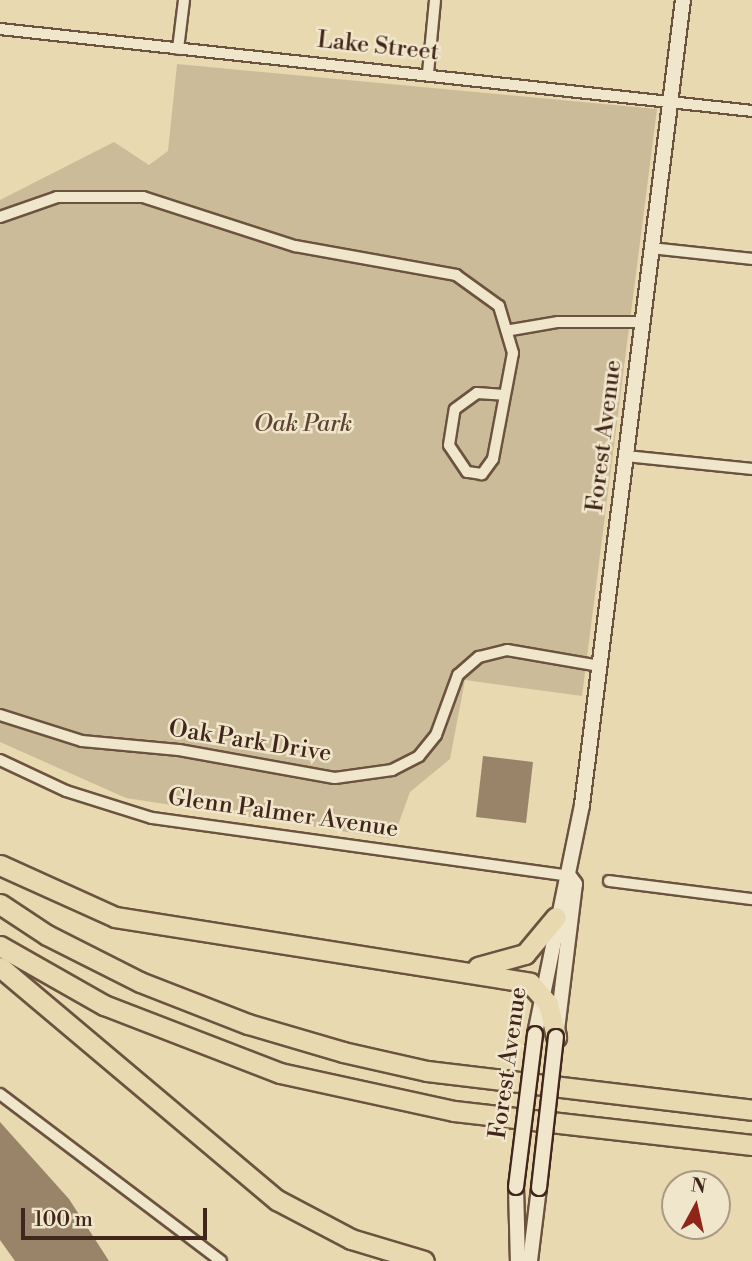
<!DOCTYPE html>
<style>
body{margin:0}
#map{position:relative;width:752px;height:1261px;overflow:hidden;background:#e8d9b1;font-family:"Libre Bodoni",serif}
div>[style]{position:absolute}
.green>*{inset:0;background:#ccbb98}
.building>*{inset:0;background:#998369}
.roads{filter:drop-shadow(2px 0 #6c5340) drop-shadow(-2px 0 #6c5340) drop-shadow(0 2px #6c5340) drop-shadow(0 -2px #6c5340)}
.street>*{height:10px;margin:-5px;padding:0 5px;transform-origin:5px;border-radius:5px;background:#f0e6cc}
.secondary>*{height:14px;margin:-7px;padding:0 7px;transform-origin:7px;border-radius:7px;background:#f0e6cc}
.highway>*{height:19px;margin:-9.5px;padding:0 9.5px;transform-origin:9.5px;border-radius:9.5px;background:#e8d9b1}
.bridges{filter:drop-shadow(2px 0 #43261b) drop-shadow(-2px 0 #43261b) drop-shadow(0 2px #43261b) drop-shadow(0 -2px #43261b)}
.secondary-bridge>*{height:14px;margin:-7px;padding:0 7px;transform-origin:7px;border-radius:7px;background:#f0e6cc}
span{translate:-50% -50%;white-space:nowrap;text-align:center;line-height:1.15;-webkit-text-stroke:5px #f0e6cc;paint-order:stroke}
.street-label{font-size:24px;color:#43261b}
.park-label{font-size:24px;color:#5e4434;font-style:italic}
.north{position:absolute;left:661px;top:1170px;width:70px;height:70px;box-sizing:border-box;background:#f0e6cc;border:2px solid #ab9985;border-radius:50%;rotate:8deg;font-size:19px;font-weight:700;line-height:28px;text-align:center;color:#43261b}
.north::after{content:'';display:block;margin:auto;width:24px;height:32px;background:#8f2418;clip-path:polygon(50% 0,100% 100%,50% 72%,0 100%)}
.scale{position:absolute;left:21px;top:1208px;width:186px;height:32px;box-sizing:border-box;border:4px solid #43261b;border-top:0;padding-left:9px;font-size:21px;line-height:24px;white-space:nowrap;color:#43261b;-webkit-text-stroke:5px #f0e6cc;paint-order:stroke}
</style>
<div id="map">
<div class="green">
<div style="clip-path:polygon(177px 64px,657px 109px,582px 696px,465px 680px,450px 759px,410px 792px,393px 839px,126px 798px,0 742px,0 200px,114px 142px,149px 165px,168px 151px)"></div>
</div>
<div class="building">
<div style="clip-path:polygon(483px 756px,533px 762px,526px 823px,476px 817px)"></div>
<div style="clip-path:polygon(0 1122px,69px 1199px,109px 1261px,15px 1261px,0 1240px)"></div>
</div>
<div class="roads">
<div class="street">
<div style="left:0;top:29px;width:756px;rotate:6.22deg"></div>
<div style="left:178px;top:49px;width:49px;rotate:-83deg"></div>
<div style="left:428px;top:73px;width:73px;rotate:-84.5deg"></div>
<div style="left:0;top:217px;width:60px;rotate:-19.3deg"></div>
<div style="left:57px;top:197px;width:86px"></div>
<div style="left:143px;top:197px;width:160px;rotate:17.9deg"></div>
<div style="left:295px;top:246px;width:164px;rotate:10.2deg"></div>
<div style="left:456px;top:275px;width:53px;rotate:35.8deg"></div>
<div style="left:499px;top:306px;width:49px;rotate:73.4deg"></div>
<div style="left:513px;top:353px;width:108px;rotate:100.7deg"></div>
<div style="left:493px;top:459px;width:19px;rotate:126deg"></div>
<div style="left:482px;top:474px;width:15px;rotate:-172deg"></div>
<div style="left:467px;top:472px;width:32px;rotate:-124deg"></div>
<div style="left:449px;top:445px;width:36px;rotate:-81deg"></div>
<div style="left:455px;top:409px;width:27px;rotate:-36deg"></div>
<div style="left:477px;top:393px;width:27px;rotate:4deg"></div>
<div style="left:651px;top:248px;width:102px;rotate:6.2deg"></div>
<div style="left:511px;top:330px;width:48px;rotate:-9.7deg"></div>
<div style="left:558px;top:322px;width:84px"></div>
<div style="left:626px;top:456px;width:127px;rotate:5.9deg"></div>
<div style="left:0;top:715px;width:86px;rotate:17.6deg"></div>
<div style="left:82px;top:741px;width:97px;rotate:5.3deg"></div>
<div style="left:179px;top:750px;width:158px;rotate:10.2deg"></div>
<div style="left:335px;top:778px;width:58px;rotate:-8deg"></div>
<div style="left:392px;top:770px;width:30px;rotate:-27deg"></div>
<div style="left:419px;top:756px;width:27px;rotate:-51deg"></div>
<div style="left:436px;top:735px;width:64px;rotate:-69.9deg"></div>
<div style="left:458px;top:675px;width:28px;rotate:-41deg"></div>
<div style="left:479px;top:657px;width:29px;rotate:-14deg"></div>
<div style="left:507px;top:650px;width:94px;rotate:9.8deg"></div>
<div style="left:0;top:760px;width:73px;rotate:25.2deg"></div>
<div style="left:66px;top:791px;width:90px;rotate:17.4deg"></div>
<div style="left:152px;top:818px;width:421px;rotate:7.9deg"></div>
<div style="left:609px;top:881px;width:144px;rotate:7.2deg"></div>
<div style="left:0;top:1094px;width:277px;rotate:37.1deg"></div>
</div>
<div class="secondary">
<div style="left:557px;top:1030px;width:147px;rotate:-83deg"></div>
<div style="left:575px;top:884px;width:10px;rotate:-127deg"></div>
<div style="left:535px;top:1034px;width:234px;rotate:-78.4deg"></div>
<div style="left:582px;top:805px;width:811px;rotate:-82.85deg"></div>
<div style="left:516px;top:1187px;width:74px;rotate:88.5deg"></div>
<div style="left:530px;top:1261px;width:74px;rotate:-83deg"></div>
</div>
<div class="highway">
<div style="left:0;top:865px;width:126px;rotate:24.3deg"></div>
<div style="left:115px;top:917px;width:420px;rotate:9deg"></div>
<div style="left:530px;top:983px;width:28px;rotate:49deg"></div>
<div style="left:548px;top:1004px;width:34px;rotate:76deg"></div>
<div style="left:0;top:904px;width:56px;rotate:33.4deg"></div>
<div style="left:47px;top:935px;width:104px;rotate:26.8deg"></div>
<div style="left:140px;top:982px;width:116px;rotate:21.3deg"></div>
<div style="left:248px;top:1024px;width:99px;rotate:16.4deg"></div>
<div style="left:343px;top:1052px;width:86px;rotate:12.7deg"></div>
<div style="left:427px;top:1071px;width:327px;rotate:6.8deg"></div>
<div style="left:0;top:946px;width:120px;rotate:29.6deg"></div>
<div style="left:104px;top:1005px;width:189px;rotate:21.1deg"></div>
<div style="left:280px;top:1073px;width:178px;rotate:12.3deg"></div>
<div style="left:454px;top:1111px;width:300px;rotate:6.5deg"></div>
<div style="left:0;top:967px;width:362px;rotate:40.1deg"></div>
<div style="left:277px;top:1200px;width:84px;rotate:27.8deg"></div>
<div style="left:351px;top:1239px;width:76px;rotate:16.8deg"></div>
<div style="left:478px;top:967px;width:49px;rotate:-15.5deg"></div>
<div style="left:525px;top:954px;width:48px;rotate:-50deg"></div>
</div>
</div>
<div class="bridges">
<div class="secondary-bridge">
<div style="left:516px;top:1187px;width:154px;rotate:-82.9deg"></div>
<div style="left:539px;top:1188px;width:152px;rotate:-83.6deg"></div>
</div>
</div>
<div class="street-label">
<span style="left:378px;top:47px;rotate:6deg">Lake Street</span>
<span style="left:605px;top:436px;rotate:-83deg">Forest Avenue</span>
<span style="left:250px;top:742px;rotate:9deg">Oak Park Drive</span>
<span style="left:283px;top:814px;rotate:8deg">Glenn Palmer Avenue</span>
<span style="left:509px;top:1063px;rotate:-82deg">Forest Avenue</span>
</div>
<div class="park-label">
<span style="left:303px;top:425px">Oak Park</span>
</div>
<div class="north">N</div>
<div class="scale">100 m</div>
</div>
